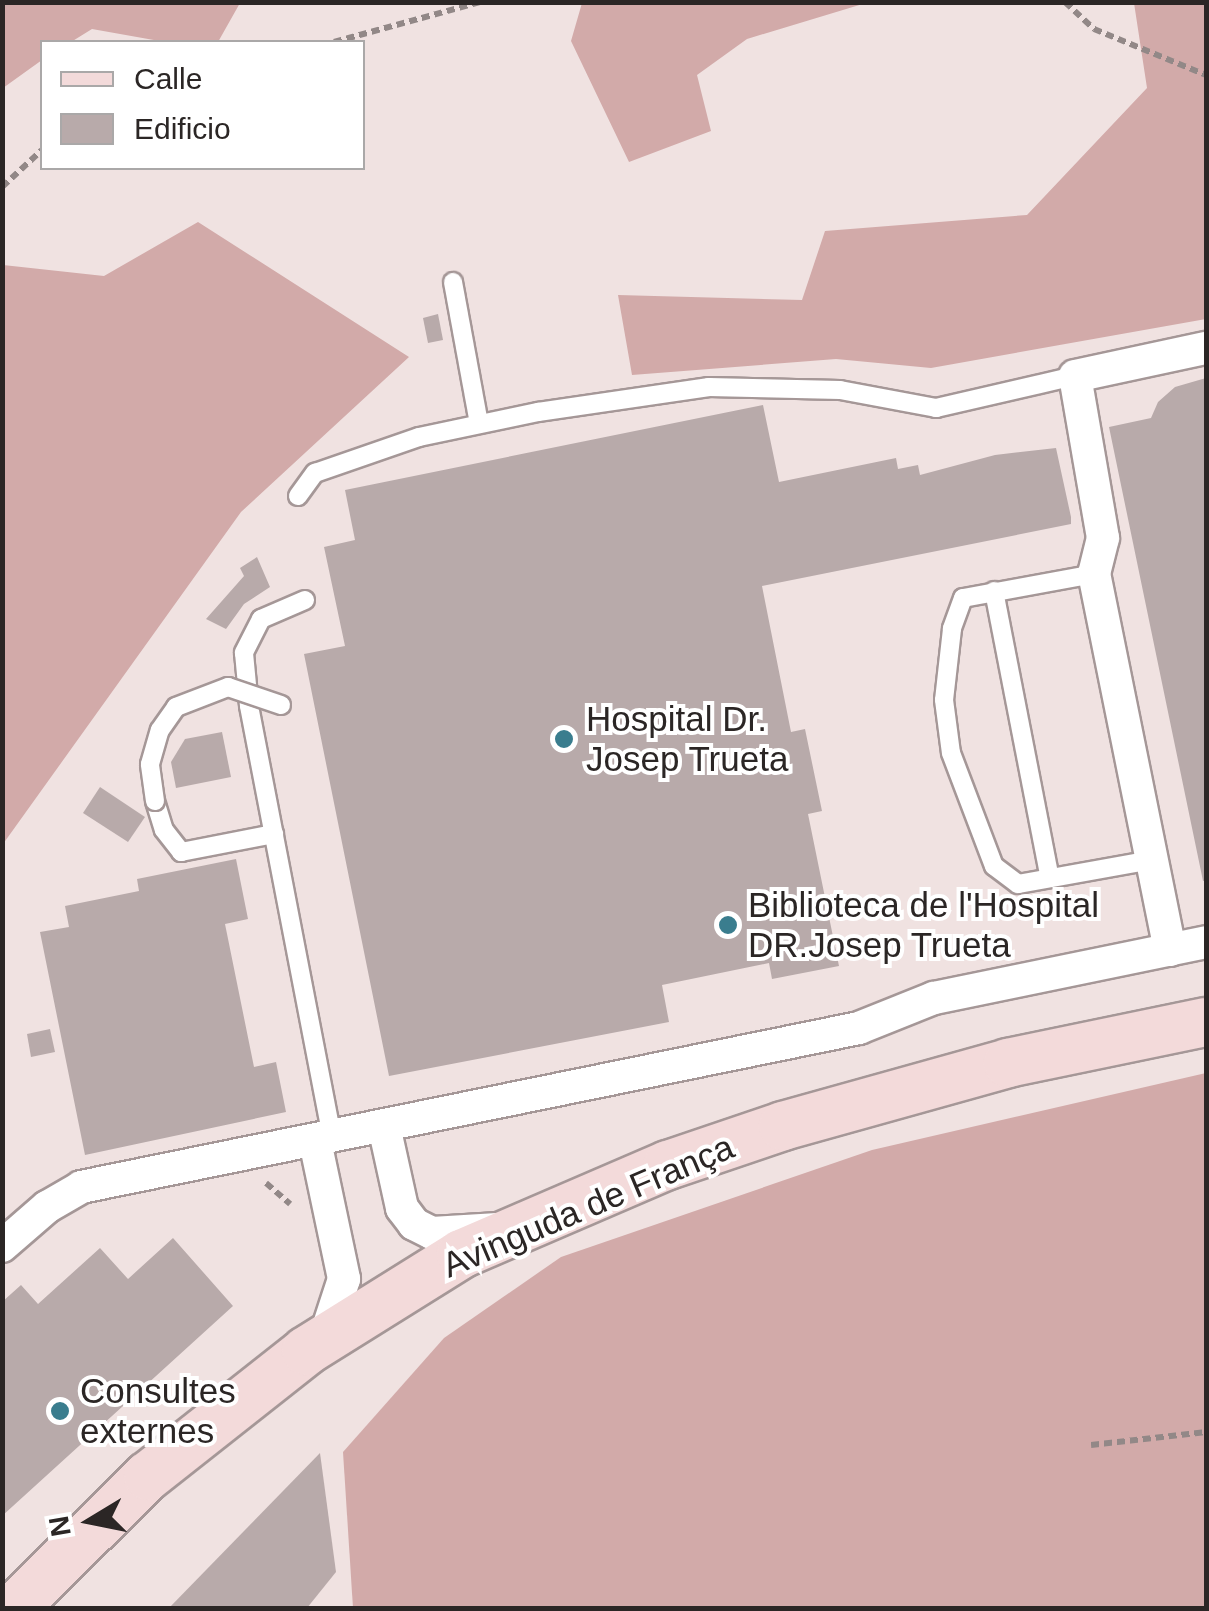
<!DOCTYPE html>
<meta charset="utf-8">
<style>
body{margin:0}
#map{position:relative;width:1209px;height:1611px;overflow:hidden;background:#f0e2e1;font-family:Arial,sans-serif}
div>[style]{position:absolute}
.forest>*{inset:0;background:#d2aaa9}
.building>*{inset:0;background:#b8aaaa}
.path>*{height:6px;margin-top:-3px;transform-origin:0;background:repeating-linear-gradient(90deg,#928887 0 8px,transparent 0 13px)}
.roads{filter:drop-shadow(2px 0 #a59797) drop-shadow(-2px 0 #a59797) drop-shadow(0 2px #a59797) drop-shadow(0 -2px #a59797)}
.lane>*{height:18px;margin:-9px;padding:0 9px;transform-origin:9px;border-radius:9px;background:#fff}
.street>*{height:32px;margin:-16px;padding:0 16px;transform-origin:16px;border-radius:16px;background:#fff}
.secondary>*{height:48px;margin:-24px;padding:0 24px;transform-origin:24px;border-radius:24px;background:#f3dada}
.bridges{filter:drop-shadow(2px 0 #a59797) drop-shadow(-2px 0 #a59797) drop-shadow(0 2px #a59797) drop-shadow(0 -2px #a59797)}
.lane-bridge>*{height:18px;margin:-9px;padding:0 9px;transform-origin:9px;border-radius:9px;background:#fff}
.dots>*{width:28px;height:28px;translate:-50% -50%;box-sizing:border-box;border:5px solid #fff;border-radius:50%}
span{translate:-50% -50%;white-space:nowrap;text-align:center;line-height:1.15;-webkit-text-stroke:8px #fff;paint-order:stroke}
.poi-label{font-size:35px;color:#2b2625}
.left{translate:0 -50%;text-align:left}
.street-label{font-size:35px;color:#2b2625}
.frame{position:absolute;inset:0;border:5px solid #2b2625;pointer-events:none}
.legend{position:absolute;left:40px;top:40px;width:325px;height:130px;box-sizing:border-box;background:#fff;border:2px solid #aaa8a8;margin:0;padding:12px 18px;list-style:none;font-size:30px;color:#2b2625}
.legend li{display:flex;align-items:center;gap:20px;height:50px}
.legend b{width:50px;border:2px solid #aaa8a8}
.north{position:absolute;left:40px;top:1471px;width:100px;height:100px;-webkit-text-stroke:8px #fff;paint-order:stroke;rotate:260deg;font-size:28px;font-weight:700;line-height:40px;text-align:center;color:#2b2625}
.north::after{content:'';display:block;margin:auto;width:35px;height:45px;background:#2b2625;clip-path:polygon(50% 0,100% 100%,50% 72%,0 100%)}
</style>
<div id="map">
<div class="forest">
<div style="clip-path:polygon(3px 2px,240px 2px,240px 3px,218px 42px,165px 42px,92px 29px,71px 42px,42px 42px,42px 60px,3px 88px)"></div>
<div style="clip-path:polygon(582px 3px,582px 2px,866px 3px,747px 39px,697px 75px,711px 131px,629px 162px,571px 41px)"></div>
<div style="clip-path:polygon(1134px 3px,1205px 3px,1206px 319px,931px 368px,836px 359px,632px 375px,618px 295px,802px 300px,825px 231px,1027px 215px,1147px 88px)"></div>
<div style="clip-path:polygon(198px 222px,409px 357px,241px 512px,3px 844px,3px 265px,104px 276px)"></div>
<div style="clip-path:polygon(1206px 1073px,1206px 1608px,353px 1608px,343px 1452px,444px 1338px,561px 1257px,872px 1150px)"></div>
</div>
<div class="building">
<div style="clip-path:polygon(438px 314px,443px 340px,428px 343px,423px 318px)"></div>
<div style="clip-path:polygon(1206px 378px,1206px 880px,1203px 881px,1109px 427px,1151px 418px,1158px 402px,1175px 387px)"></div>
<div style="clip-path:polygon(763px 405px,779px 482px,896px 458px,898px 469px,918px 465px,920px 475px,995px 455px,1056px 448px,1071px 517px,1071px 524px,762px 586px,791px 732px,805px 729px,822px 811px,808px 814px,839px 966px,772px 979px,769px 963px,662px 985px,669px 1022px,389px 1076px,304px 654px,345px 646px,324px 547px,355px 540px,345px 490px)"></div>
<div style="clip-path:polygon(257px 557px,270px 587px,244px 604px,226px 629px,206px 619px,244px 576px,240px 568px)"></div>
<div style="clip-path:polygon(222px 732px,231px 777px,176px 788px,171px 762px,185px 739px)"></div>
<div style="clip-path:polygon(100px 787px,145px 817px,128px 842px,83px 813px)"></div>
<div style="clip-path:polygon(236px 859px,248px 919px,225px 924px,254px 1067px,276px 1062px,286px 1112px,85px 1155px,40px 932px,69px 927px,65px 906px,139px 891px,137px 879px)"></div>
<div style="clip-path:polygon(50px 1029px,55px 1052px,31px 1057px,27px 1034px)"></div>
<div style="clip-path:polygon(173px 1238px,233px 1306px,2px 1516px,2px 1302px,21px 1285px,38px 1304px,100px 1248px,128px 1279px)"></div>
<div style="clip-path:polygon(320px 1453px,336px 1572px,307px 1608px,169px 1608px)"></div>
</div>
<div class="path">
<div style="left:1065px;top:2px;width:40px;rotate:43deg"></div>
<div style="left:1094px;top:29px;width:121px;rotate:22.3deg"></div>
<div style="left:334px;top:42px;width:151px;rotate:-15.3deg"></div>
<div style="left:2px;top:187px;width:54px;rotate:-42.8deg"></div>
<div style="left:266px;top:1183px;width:32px;rotate:41deg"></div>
<div style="left:1091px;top:1445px;width:116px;rotate:-6.4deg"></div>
</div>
<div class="roads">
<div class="lane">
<div style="left:453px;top:282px;width:144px;rotate:79.6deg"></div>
<div style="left:298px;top:496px;width:29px;rotate:-54deg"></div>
<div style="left:315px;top:473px;width:110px;rotate:-19.1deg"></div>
<div style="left:419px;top:437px;width:122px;rotate:-11.9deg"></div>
<div style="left:538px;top:412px;width:173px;rotate:-8.3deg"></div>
<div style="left:709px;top:387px;width:131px;rotate:1.3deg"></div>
<div style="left:840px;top:390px;width:98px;rotate:10.6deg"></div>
<div style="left:936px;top:408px;width:143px;rotate:-13deg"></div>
<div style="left:1094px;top:574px;width:133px;rotate:169.6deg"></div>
<div style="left:963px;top:598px;width:33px;rotate:110deg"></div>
<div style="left:952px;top:629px;width:71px;rotate:96.4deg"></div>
<div style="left:944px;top:700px;width:53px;rotate:82.5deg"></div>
<div style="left:951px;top:753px;width:121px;rotate:69.2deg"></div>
<div style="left:994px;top:866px;width:30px;rotate:37deg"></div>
<div style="left:1018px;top:884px;width:136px;rotate:-10.2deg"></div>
<div style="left:994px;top:591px;width:292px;rotate:79deg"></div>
<div style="left:305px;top:600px;width:48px;rotate:156.6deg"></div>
<div style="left:261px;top:619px;width:38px;rotate:117deg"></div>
<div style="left:244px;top:653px;width:53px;rotate:84.6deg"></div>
<div style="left:249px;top:706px;width:439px;rotate:79.1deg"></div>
<div style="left:155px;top:801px;width:30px;rotate:73deg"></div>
<div style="left:164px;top:830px;width:28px;rotate:52deg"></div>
<div style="left:181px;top:852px;width:95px;rotate:-11deg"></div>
</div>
<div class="street">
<div style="left:1170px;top:950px;width:384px;rotate:-101.4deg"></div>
<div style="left:1094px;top:574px;width:37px;rotate:-76deg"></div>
<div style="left:1103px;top:538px;width:164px;rotate:-99.8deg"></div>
<div style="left:1075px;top:376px;width:134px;rotate:-12.1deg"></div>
<div style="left:384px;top:1126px;width:84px;rotate:77.6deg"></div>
<div style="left:402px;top:1208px;width:20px;rotate:53deg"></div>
<div style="left:414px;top:1224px;width:20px;rotate:27deg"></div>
<div style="left:432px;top:1233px;width:66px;rotate:-3.5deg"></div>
<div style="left:315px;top:1141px;width:141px;rotate:78.1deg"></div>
<div style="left:344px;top:1279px;width:61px;rotate:108.1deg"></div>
<div style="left:2px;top:1246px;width:60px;rotate:-40.9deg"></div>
<div style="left:47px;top:1207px;width:39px;rotate:-30deg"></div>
<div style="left:81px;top:1187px;width:794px;rotate:-11.55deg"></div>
<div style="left:859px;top:1028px;width:81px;rotate:-21.8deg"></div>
<div style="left:934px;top:998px;width:278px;rotate:-11.6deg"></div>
</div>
<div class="secondary">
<div style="left:14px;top:1608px;width:188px;rotate:-44.6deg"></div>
<div style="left:148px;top:1476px;width:201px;rotate:-38.3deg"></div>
<div style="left:306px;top:1351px;width:183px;rotate:-32deg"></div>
<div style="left:461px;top:1254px;width:225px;rotate:-23.3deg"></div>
<div style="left:668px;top:1165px;width:121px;rotate:-18.7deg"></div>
<div style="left:783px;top:1126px;width:234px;rotate:-15.6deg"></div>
<div style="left:1008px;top:1063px;width:202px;rotate:-11.7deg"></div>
</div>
</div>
<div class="bridges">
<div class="lane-bridge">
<div style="left:155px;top:801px;width:37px;rotate:-98deg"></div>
<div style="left:150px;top:764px;width:35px;rotate:-74deg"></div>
<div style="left:160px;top:730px;width:28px;rotate:-55deg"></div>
<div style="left:176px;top:707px;width:56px;rotate:-21deg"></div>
<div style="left:228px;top:687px;width:56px;rotate:18.8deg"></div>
</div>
</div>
<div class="dots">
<div style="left:564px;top:739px;background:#3a7d8e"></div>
<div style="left:728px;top:925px;background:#3a7d8e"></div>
<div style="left:60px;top:1411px;background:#3a7d8e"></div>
</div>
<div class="poi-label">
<span class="left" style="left:586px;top:739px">Hospital Dr.<br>Josep Trueta</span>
<span class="left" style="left:748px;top:925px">Biblioteca de l'Hospital<br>DR.Josep Trueta</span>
<span class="left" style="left:80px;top:1411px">Consultes<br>externes</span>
</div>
<div class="street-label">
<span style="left:588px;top:1206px;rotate:-23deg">Avinguda de França</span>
</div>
<div class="frame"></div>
<ul class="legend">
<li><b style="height:12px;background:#f3dada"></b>Calle</li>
<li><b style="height:28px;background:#b8aaaa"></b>Edificio</li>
</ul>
<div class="north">N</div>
</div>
